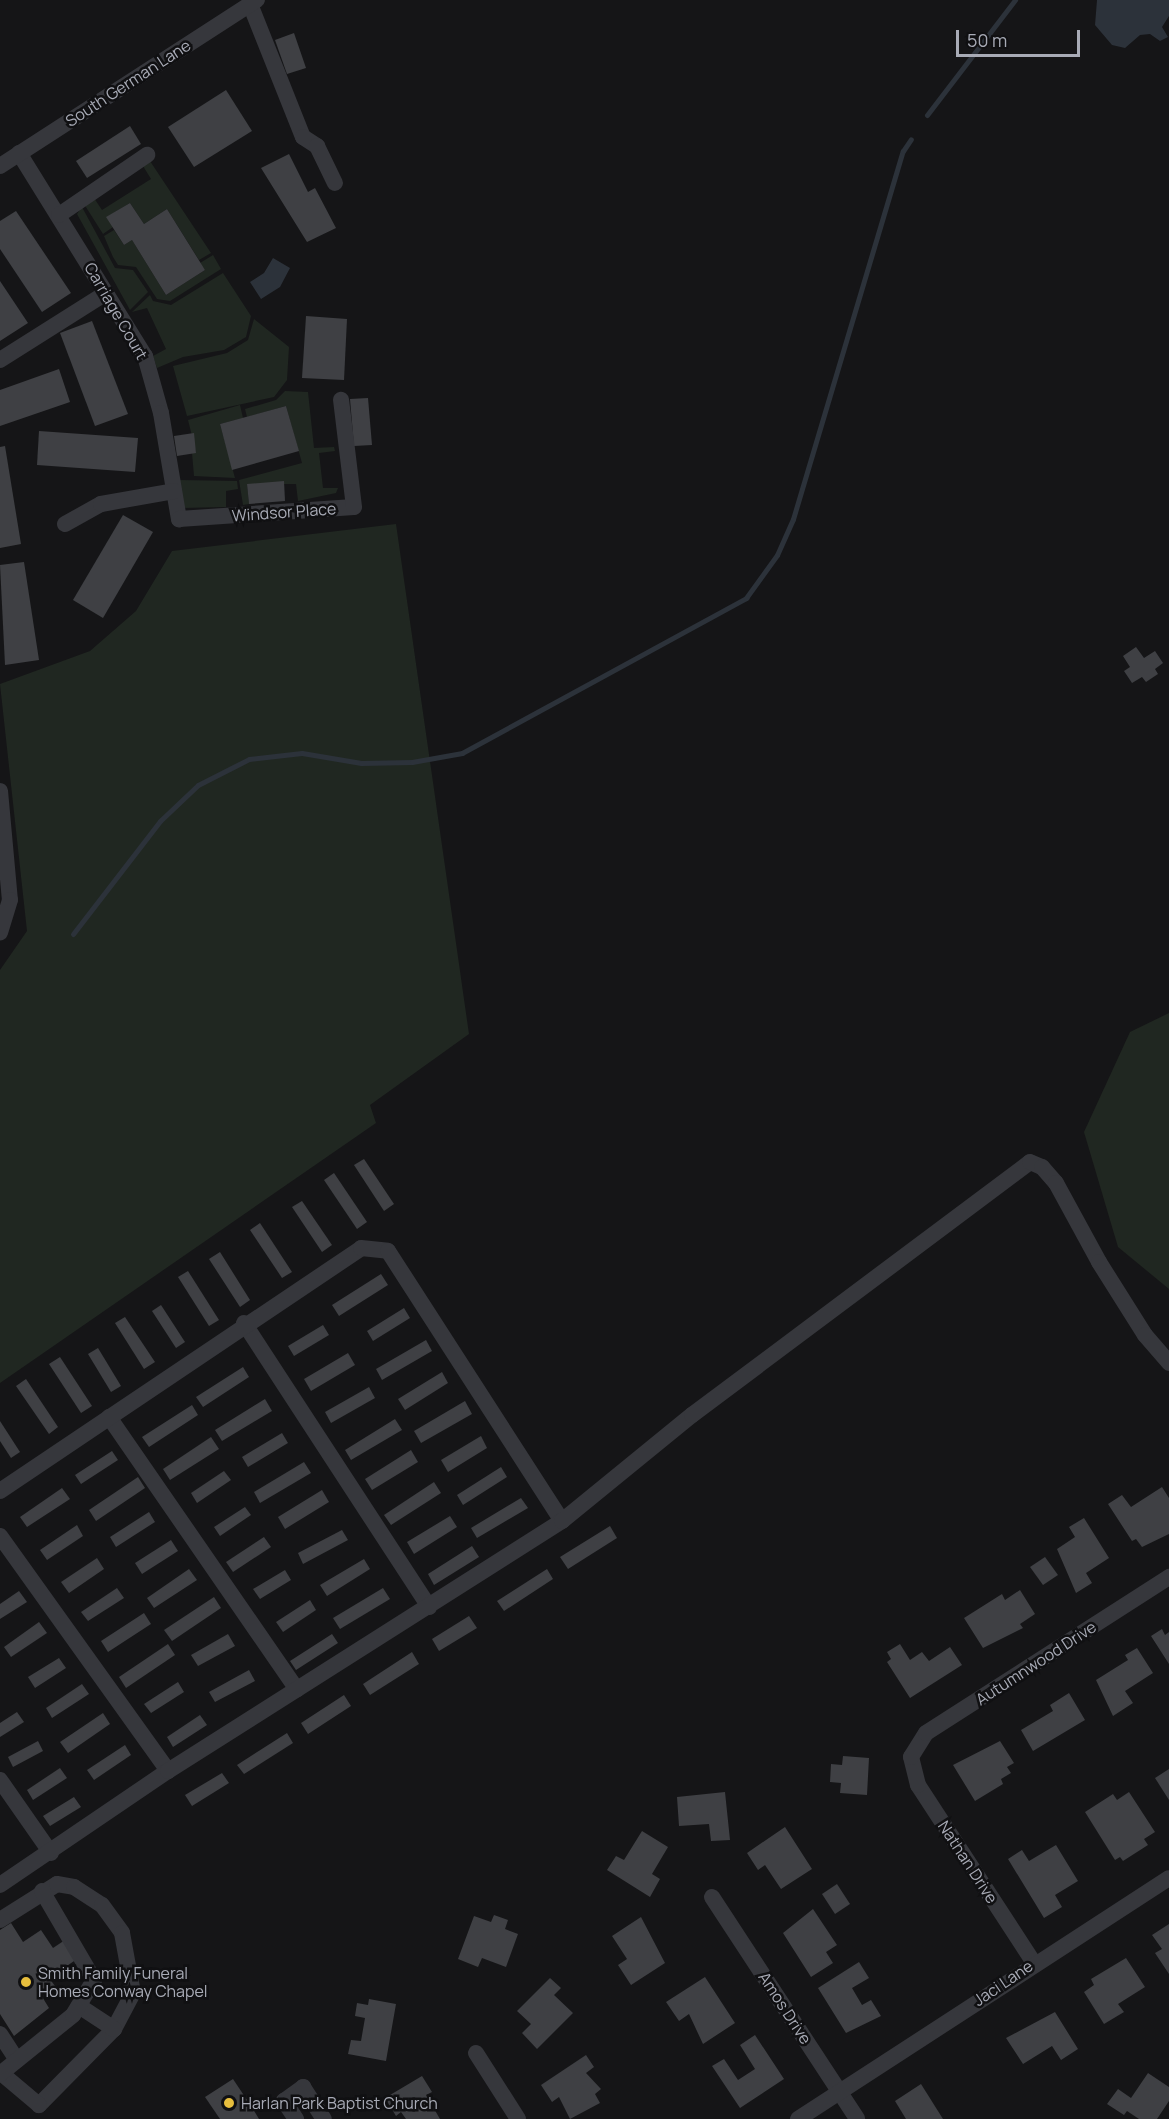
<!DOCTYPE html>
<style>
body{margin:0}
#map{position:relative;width:1169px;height:2119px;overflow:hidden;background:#151517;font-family:Manrope,sans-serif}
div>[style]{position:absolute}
.green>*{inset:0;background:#202721}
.water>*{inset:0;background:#2c323a}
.stream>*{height:5px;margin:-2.5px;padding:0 2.5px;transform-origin:2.5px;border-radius:2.5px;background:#2c323a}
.building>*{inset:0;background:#3f4044}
.minor>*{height:16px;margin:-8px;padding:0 8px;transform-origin:8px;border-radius:8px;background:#36373c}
.dots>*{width:16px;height:16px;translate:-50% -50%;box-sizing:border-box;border:3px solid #101012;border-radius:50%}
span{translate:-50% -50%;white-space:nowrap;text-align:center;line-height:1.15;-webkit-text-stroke:5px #101012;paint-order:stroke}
.street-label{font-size:16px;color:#a8abb6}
.poi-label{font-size:16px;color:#a8abb6}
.left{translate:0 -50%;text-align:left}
.scale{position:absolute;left:956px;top:30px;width:124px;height:27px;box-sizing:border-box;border:3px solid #a8abb6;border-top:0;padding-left:8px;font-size:18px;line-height:21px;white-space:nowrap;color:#a8abb6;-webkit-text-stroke:4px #101012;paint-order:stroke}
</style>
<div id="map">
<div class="green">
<div style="clip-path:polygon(150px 161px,211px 253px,199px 260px,167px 209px,144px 224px,130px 203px,107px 217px,113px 227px,103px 234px,84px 204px,94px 198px,102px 210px,151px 179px,143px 166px)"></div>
<div style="clip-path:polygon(82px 207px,115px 268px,133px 270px,148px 292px,130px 310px,77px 214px)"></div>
<div style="clip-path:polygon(114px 230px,124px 245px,132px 240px,166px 295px,205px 270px,200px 263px,213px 255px,221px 269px,170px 301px,157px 299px,136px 267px,118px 265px,113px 257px,104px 236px)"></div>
<div style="clip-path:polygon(223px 273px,251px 316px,246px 337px,224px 350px,183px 357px,157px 368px,153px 356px,166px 349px,147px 308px,132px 312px,150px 295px,153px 301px,171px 305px)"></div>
<div style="clip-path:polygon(254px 319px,289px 347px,287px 380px,274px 397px,187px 416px,173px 366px,227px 353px,248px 340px)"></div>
<div style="clip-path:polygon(285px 391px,308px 392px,314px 448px,334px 447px,335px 451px,319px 453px,323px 488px,338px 488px,336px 493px,298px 501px,296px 484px,247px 484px,249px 504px,243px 505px,239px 480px,302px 463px,286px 406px,247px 417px,245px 409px,276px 400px)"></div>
<div style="clip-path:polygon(240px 405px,243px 418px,220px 424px,235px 478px,194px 476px,192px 453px,196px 452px,188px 420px)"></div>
<div style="clip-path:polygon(179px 480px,237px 481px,238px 489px,226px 491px,226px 507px,182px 508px)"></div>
<div style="clip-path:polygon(396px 524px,469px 1034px,370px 1105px,376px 1123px,0 1383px,0 970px,27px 931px,0 684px,90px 651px,136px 611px,172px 551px)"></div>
<div style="clip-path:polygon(1169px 1013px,1169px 1289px,1118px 1247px,1084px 1132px,1130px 1032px)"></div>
</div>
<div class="water">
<div style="clip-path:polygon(1097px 0,1169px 0,1169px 16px,1162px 27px,1168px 37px,1160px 41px,1150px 34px,1140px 35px,1125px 48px,1112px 45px,1095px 25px)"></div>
<div style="clip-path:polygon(273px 258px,290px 268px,280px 287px,261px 299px,250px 282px,264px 273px)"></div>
</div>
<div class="stream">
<div style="left:927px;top:115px;width:145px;rotate:-52.6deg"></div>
<div style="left:73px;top:934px;width:143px;rotate:-52.4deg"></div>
<div style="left:160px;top:821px;width:52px;rotate:-43.5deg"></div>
<div style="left:198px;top:785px;width:57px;rotate:-27deg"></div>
<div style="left:249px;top:759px;width:53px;rotate:-6.5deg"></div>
<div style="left:302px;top:753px;width:60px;rotate:9.6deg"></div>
<div style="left:361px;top:763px;width:51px;rotate:-1.1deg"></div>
<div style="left:412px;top:762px;width:51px;rotate:-10.2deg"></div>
<div style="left:462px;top:753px;width:324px;rotate:-28.6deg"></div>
<div style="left:746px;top:598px;width:53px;rotate:-54.2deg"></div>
<div style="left:777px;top:555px;width:39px;rotate:-66deg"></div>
<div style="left:793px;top:519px;width:384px;rotate:-73.4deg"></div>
<div style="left:903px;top:151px;width:14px;rotate:-56deg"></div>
</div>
<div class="building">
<div style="clip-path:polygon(294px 33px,306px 68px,287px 74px,275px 40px)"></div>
<div style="clip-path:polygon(226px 90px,252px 131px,194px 167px,168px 127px)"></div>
<div style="clip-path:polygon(130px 126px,141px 144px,87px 178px,76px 161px)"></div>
<div style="clip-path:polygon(289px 154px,308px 192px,315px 188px,336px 228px,307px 242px,261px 168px)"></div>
<div style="clip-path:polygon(130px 203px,144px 224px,167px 209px,205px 270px,166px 295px,132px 240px,124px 245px,106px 217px)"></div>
<div style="clip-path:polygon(16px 211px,71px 293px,42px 312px,0 249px,0 221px)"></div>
<div style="clip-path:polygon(0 281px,28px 323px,0 341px)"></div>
<div style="clip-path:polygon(306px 316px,347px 319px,344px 380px,302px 378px)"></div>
<div style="clip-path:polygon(92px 321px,128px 414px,95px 426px,60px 333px)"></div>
<div style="clip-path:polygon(59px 369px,70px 402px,0 426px,0 390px)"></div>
<div style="clip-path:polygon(368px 398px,372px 445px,354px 446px,350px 399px)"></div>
<div style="clip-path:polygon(286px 406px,299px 451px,232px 470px,220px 424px)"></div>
<div style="clip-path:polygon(39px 431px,138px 438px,135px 472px,37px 465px)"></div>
<div style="clip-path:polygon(194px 433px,196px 453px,177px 456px,174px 436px)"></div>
<div style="clip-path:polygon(5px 446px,21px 544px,0 548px,0 447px)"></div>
<div style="clip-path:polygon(284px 481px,285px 501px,249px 504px,247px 484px)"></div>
<div style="clip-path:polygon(123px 515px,153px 532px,103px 618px,73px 600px)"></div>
<div style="clip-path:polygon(24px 562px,39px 660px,5px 665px,0 565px)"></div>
<div style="clip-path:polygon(1136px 647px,1144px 658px,1155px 651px,1163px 663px,1155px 669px,1158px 674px,1146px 682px,1142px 677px,1132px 683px,1124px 671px,1130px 667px,1123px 656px)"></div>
<div style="clip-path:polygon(364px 1159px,394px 1204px,384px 1211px,354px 1165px)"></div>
<div style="clip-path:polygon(334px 1173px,367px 1222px,357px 1229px,324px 1180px)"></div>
<div style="clip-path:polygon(302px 1201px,332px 1245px,322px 1252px,292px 1207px)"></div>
<div style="clip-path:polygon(260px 1223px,292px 1272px,282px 1278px,250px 1230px)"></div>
<div style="clip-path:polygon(220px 1252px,250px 1300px,240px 1307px,209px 1259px)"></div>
<div style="clip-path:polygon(188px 1271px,219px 1320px,209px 1326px,178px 1277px)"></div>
<div style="clip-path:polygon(381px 1274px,388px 1285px,339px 1316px,332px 1305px)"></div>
<div style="clip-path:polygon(161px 1305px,185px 1342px,176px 1348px,152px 1311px)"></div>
<div style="clip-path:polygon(404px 1308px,410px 1318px,373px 1341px,367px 1331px)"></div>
<div style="clip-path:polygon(125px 1317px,155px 1362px,144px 1369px,115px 1323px)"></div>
<div style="clip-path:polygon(323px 1325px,329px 1335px,294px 1356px,288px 1346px)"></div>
<div style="clip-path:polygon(426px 1340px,432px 1351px,382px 1380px,376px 1369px)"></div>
<div style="clip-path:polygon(98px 1348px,121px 1386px,111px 1392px,88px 1354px)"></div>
<div style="clip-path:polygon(348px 1353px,355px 1365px,311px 1391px,304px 1379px)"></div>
<div style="clip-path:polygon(60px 1357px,92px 1406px,81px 1413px,49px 1364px)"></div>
<div style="clip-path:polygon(243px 1367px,249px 1377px,203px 1407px,196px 1397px)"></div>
<div style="clip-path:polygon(442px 1372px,448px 1383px,405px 1410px,398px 1399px)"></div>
<div style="clip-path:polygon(26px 1379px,58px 1427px,49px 1434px,16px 1386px)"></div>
<div style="clip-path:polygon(369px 1387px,375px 1398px,331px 1423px,325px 1412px)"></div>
<div style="clip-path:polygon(265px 1399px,272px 1411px,222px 1441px,215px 1430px)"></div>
<div style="clip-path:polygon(465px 1401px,472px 1414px,421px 1443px,414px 1431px)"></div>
<div style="clip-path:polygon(192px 1405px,198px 1415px,149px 1447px,142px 1437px)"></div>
<div style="clip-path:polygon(395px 1419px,402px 1430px,351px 1460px,345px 1450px)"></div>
<div style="clip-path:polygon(0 1421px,20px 1452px,11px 1458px,0 1441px)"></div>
<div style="clip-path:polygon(282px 1433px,288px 1443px,248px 1467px,242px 1457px)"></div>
<div style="clip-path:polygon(481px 1436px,487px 1448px,448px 1472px,441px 1460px)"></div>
<div style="clip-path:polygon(211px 1437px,219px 1449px,170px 1480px,163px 1469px)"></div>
<div style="clip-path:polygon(411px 1450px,418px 1462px,372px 1490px,365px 1479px)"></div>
<div style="clip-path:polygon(112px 1451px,118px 1460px,81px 1484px,75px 1475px)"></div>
<div style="clip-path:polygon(304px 1462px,311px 1473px,260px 1503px,254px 1492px)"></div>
<div style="clip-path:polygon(501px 1467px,507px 1477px,463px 1505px,457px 1495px)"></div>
<div style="clip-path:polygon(224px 1471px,231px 1480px,197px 1503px,191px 1493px)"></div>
<div style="clip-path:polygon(138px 1477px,145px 1488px,96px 1521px,89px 1510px)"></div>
<div style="clip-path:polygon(434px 1482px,441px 1493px,391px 1525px,384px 1515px)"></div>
<div style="clip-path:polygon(1162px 1487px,1169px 1498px,1169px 1534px,1142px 1547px,1136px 1539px,1132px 1541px,1108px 1504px,1122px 1495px,1131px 1507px)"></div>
<div style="clip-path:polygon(62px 1488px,70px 1499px,27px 1527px,20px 1517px)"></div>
<div style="clip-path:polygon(322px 1490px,329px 1502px,285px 1529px,278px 1517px)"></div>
<div style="clip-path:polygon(521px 1498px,528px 1508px,477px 1538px,471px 1528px)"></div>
<div style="clip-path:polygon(245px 1507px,251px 1515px,220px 1536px,214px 1527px)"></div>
<div style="clip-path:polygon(149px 1512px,155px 1522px,116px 1547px,110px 1537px)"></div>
<div style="clip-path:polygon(450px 1516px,457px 1527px,414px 1554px,407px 1542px)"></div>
<div style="clip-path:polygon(1084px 1518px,1109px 1558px,1086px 1573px,1092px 1583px,1076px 1593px,1057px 1549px,1075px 1537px,1069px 1527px)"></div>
<div style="clip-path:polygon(77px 1525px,83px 1536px,47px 1560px,40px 1550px)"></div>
<div style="clip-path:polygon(610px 1526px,617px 1538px,568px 1569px,560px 1557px)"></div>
<div style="clip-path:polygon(342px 1530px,348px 1540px,303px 1564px,298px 1553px)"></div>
<div style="clip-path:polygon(264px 1537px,271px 1547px,233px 1572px,226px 1562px)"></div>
<div style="clip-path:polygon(171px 1540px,178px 1551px,142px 1574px,135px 1563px)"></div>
<div style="clip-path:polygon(472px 1546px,479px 1557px,434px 1585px,428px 1574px)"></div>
<div style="clip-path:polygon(1045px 1557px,1058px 1575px,1043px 1585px,1030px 1567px)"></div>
<div style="clip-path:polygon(97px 1558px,104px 1569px,69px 1593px,61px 1582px)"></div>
<div style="clip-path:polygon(364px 1559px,370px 1569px,327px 1596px,320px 1585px)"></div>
<div style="clip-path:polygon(189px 1569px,197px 1580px,154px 1608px,147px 1598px)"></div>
<div style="clip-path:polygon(547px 1569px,553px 1579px,504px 1611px,497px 1601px)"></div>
<div style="clip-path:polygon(285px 1570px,291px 1580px,260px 1599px,253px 1589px)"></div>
<div style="clip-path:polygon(117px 1588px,124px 1598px,88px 1621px,81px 1612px)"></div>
<div style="clip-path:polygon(383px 1588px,390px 1599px,340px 1629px,333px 1618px)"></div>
<div style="clip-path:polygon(1020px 1590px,1035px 1614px,1020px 1624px,1023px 1628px,983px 1648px,964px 1618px,1002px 1594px,1005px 1600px)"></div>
<div style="clip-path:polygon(19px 1591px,27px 1602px,0 1619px,0 1604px)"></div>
<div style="clip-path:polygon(214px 1597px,221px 1608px,172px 1641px,164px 1630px)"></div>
<div style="clip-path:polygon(310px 1600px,316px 1610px,283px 1632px,276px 1622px)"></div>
<div style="clip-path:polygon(144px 1613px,151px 1624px,108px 1652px,101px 1641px)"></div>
<div style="clip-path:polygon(469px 1616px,477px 1628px,439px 1651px,432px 1639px)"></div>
<div style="clip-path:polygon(39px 1622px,47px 1633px,11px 1657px,4px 1647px)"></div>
<div style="clip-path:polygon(1162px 1629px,1165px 1635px,1169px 1632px,1169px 1664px,1151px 1636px)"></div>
<div style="clip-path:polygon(228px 1634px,235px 1646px,198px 1666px,191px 1655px)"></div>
<div style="clip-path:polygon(332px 1634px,338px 1643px,296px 1670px,290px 1661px)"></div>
<div style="clip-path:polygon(168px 1644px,175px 1655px,126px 1688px,119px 1677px)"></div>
<div style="clip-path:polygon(900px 1644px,910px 1660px,922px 1652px,929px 1661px,950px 1647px,962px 1665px,910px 1698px,887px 1662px,891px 1659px,887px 1652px)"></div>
<div style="clip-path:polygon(1137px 1648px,1153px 1673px,1125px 1691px,1133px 1703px,1113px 1716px,1096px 1680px,1128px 1660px,1125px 1655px)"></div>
<div style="clip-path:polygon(412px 1652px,419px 1664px,370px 1695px,363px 1684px)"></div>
<div style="clip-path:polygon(59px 1658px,66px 1668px,35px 1688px,28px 1677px)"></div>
<div style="clip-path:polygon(249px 1670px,255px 1681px,215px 1702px,209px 1692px)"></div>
<div style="clip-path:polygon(178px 1682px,184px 1692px,151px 1713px,144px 1704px)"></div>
<div style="clip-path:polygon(82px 1684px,89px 1694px,52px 1718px,46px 1708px)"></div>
<div style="clip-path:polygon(1069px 1693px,1085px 1720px,1033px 1751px,1021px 1730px,1053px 1711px,1050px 1705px)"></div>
<div style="clip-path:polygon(344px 1695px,351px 1706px,308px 1734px,301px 1723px)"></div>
<div style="clip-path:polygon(17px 1712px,24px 1722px,0 1737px,0 1723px)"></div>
<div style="clip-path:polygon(103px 1713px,110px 1724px,68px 1753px,60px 1742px)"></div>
<div style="clip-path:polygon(200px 1715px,207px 1725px,173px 1747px,167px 1737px)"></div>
<div style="clip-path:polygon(287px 1733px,293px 1743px,244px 1774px,237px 1765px)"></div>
<div style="clip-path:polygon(38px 1741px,43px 1751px,13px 1767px,8px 1757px)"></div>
<div style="clip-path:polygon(1000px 1741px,1014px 1763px,1007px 1767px,1011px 1773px,1001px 1779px,1003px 1784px,975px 1801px,953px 1765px)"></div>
<div style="clip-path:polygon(125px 1745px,131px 1755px,94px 1780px,87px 1770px)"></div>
<div style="clip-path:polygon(843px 1756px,869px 1758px,867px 1795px,840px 1793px,841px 1783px,830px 1782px,831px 1764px,842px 1765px)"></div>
<div style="clip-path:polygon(60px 1768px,67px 1778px,33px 1800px,27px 1790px)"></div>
<div style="clip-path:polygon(1169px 1769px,1169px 1800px,1155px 1778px)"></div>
<div style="clip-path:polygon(222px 1773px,229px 1783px,192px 1806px,185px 1795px)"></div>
<div style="clip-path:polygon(725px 1792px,730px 1840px,711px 1841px,709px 1824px,679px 1826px,677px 1797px)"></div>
<div style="clip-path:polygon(1129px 1792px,1155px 1832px,1144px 1839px,1148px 1845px,1123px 1861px,1120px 1857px,1115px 1860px,1085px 1812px,1113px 1794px,1117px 1800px)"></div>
<div style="clip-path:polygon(74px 1797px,81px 1807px,50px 1826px,43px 1816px)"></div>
<div style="clip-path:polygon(785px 1827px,812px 1869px,781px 1889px,765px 1865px,758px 1870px,747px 1853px)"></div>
<div style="clip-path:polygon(642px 1831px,668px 1847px,652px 1874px,660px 1879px,650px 1897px,607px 1870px,616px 1856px,624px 1860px)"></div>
<div style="clip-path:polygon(1056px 1845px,1078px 1881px,1055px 1895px,1062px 1907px,1044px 1918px,1008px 1859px,1022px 1850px,1029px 1861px)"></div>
<div style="clip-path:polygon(837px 1884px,850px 1904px,835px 1914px,822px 1894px)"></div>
<div style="clip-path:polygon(813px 1909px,837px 1945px,826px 1952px,833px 1963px,811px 1977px,783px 1933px)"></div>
<div style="clip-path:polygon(494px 1915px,508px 1920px,505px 1929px,518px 1934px,506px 1967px,482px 1958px,478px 1967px,458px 1959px,474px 1916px,491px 1922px)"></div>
<div style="clip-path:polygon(641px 1917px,665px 1963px,631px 1985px,618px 1965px,627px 1959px,612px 1936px)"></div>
<div style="clip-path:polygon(11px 1923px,23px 1942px,41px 1930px,53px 1948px,65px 1940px,77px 1959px,49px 1978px,55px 1986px,41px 1995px,49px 2008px,14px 2036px,0 2014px,0 1930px)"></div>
<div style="clip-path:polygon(1169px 1924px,1169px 1974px,1155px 1953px,1162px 1949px,1152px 1935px)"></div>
<div style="clip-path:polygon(1126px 1958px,1145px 1987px,1118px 2004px,1124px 2012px,1104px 2024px,1084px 1992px,1094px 1985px,1091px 1979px)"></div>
<div style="clip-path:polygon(859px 1962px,869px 1978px,852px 1988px,862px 2005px,871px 2000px,881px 2016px,846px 2033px,818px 1988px)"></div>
<div style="clip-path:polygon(705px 1977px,735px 2023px,703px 2044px,689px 2014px,679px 2021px,666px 2002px)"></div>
<div style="clip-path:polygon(550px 1978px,561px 1988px,554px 1995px,573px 2013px,537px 2049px,522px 2033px,531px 2024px,517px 2011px)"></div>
<div style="clip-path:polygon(369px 1999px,396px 2004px,386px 2061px,348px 2054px,351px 2040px,361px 2041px,365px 2018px,355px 2016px,357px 2003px,368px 2005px)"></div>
<div style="clip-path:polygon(1055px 2012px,1078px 2049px,1061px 2060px,1052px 2046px,1023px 2064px,1006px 2038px)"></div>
<div style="clip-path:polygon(755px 2035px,784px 2079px,740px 2108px,712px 2066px,724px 2059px,738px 2080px,755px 2069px,740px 2045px)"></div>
<div style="clip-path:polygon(586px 2055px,594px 2067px,586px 2073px,601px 2089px,595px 2094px,600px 2103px,570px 2119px,559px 2097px,552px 2102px,541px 2085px)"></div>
<div style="clip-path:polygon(1148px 2073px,1169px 2087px,1169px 2101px,1157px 2119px,1139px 2119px,1127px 2111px,1124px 2115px,1107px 2104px,1118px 2089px,1131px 2098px)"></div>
<div style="clip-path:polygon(422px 2076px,432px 2092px,426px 2095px,440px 2119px,406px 2119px,401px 2112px,396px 2116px,385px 2098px)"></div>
<div style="clip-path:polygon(233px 2079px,253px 2109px,259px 2119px,220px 2119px,205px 2097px)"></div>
<div style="clip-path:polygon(921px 2084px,943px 2119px,906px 2119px,895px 2101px)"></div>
</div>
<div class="minor">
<div style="left:250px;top:4px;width:143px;rotate:68.3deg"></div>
<div style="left:303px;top:137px;width:17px;rotate:33deg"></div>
<div style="left:317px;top:146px;width:41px;rotate:64.1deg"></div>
<div style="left:19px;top:153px;width:239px;rotate:58.2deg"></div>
<div style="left:145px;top:356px;width:59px;rotate:74.3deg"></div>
<div style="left:161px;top:413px;width:108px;rotate:80.4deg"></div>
<div style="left:179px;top:519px;width:175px;rotate:-3.9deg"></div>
<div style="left:354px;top:507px;width:108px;rotate:-96.9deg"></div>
<div style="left:0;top:166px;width:306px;rotate:-32.9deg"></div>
<div style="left:59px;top:215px;width:107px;rotate:-34.3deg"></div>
<div style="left:0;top:360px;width:125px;rotate:-32.3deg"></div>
<div style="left:65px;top:524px;width:41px;rotate:-29.1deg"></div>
<div style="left:101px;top:504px;width:74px;rotate:-10.1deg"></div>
<div style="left:0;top:791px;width:109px;rotate:84.8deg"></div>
<div style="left:10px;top:900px;width:34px;rotate:107deg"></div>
<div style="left:244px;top:1323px;width:339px;rotate:56.9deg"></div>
<div style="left:109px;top:1417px;width:331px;rotate:55.4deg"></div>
<div style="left:0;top:1491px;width:435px;rotate:-33.9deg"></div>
<div style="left:361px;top:1248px;width:27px;rotate:6deg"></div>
<div style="left:388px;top:1251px;width:321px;rotate:57.2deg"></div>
<div style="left:0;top:1536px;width:289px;rotate:54.4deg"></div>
<div style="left:0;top:1780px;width:89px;rotate:55.1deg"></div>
<div style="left:0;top:1885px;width:203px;rotate:-34.2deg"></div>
<div style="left:168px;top:1771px;width:467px;rotate:-32.4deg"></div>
<div style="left:562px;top:1521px;width:168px;rotate:-39.2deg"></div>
<div style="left:692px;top:1415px;width:422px;rotate:-36.8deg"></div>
<div style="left:1030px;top:1162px;width:13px;rotate:23deg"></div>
<div style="left:1042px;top:1167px;width:21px;rotate:49deg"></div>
<div style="left:1056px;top:1183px;width:90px;rotate:61.4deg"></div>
<div style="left:1099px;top:1262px;width:86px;rotate:57.8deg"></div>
<div style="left:1145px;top:1335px;width:37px;rotate:49deg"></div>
<div style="left:712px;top:1897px;width:265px;rotate:56.8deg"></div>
<div style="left:0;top:1920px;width:67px;rotate:-32.3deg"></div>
<div style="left:57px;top:1884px;width:17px;rotate:10deg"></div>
<div style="left:74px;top:1887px;width:33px;rotate:33deg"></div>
<div style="left:102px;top:1905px;width:34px;rotate:54deg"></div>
<div style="left:122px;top:1933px;width:61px;rotate:79.6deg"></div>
<div style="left:133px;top:1993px;width:41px;rotate:117.8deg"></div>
<div style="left:114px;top:2029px;width:107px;rotate:134.6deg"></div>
<div style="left:39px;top:2105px;width:50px;rotate:-139.9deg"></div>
<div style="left:1034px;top:1963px;width:212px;rotate:-123.1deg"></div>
<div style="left:918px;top:1785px;width:29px;rotate:-104deg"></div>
<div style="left:911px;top:1757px;width:28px;rotate:-58deg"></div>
<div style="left:926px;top:1733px;width:289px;rotate:-32.7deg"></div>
<div style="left:79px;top:2006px;width:42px;rotate:33.3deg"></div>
<div style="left:0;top:2034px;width:31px;rotate:57deg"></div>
<div style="left:476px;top:2053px;width:78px;rotate:57.5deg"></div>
<div style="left:0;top:2074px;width:94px;rotate:-38.9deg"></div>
<div style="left:73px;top:2015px;width:41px;rotate:-59deg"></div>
<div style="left:94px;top:1980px;width:103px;rotate:-120.3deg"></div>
<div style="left:296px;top:2119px;width:22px;rotate:-124deg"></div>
<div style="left:284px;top:2101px;width:24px;rotate:-36deg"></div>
<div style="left:303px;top:2087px;width:38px;rotate:57deg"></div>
<div style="left:798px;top:2119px;width:442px;rotate:-33deg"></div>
</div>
<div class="dots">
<div style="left:26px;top:1982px;background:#e7be3d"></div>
<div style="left:229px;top:2103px;background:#e7be3d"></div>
</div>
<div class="street-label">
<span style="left:128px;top:83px;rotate:-33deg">South German Lane</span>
<span style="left:116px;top:311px;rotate:60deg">Carriage Court</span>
<span style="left:284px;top:512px;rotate:-4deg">Windsor Place</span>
<span style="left:1036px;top:1663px;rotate:-33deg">Autumnwood Drive</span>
<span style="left:968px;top:1862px;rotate:57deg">Nathan Drive</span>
<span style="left:1003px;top:1983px;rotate:-34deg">Jaci Lane</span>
<span style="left:785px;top:2008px;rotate:57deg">Amos Drive</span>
</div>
<div class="poi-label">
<span class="left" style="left:38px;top:1982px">Smith Family Funeral<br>Homes Conway Chapel</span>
<span class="left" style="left:241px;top:2103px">Harlan Park Baptist Church</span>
</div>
<div class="scale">50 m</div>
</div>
